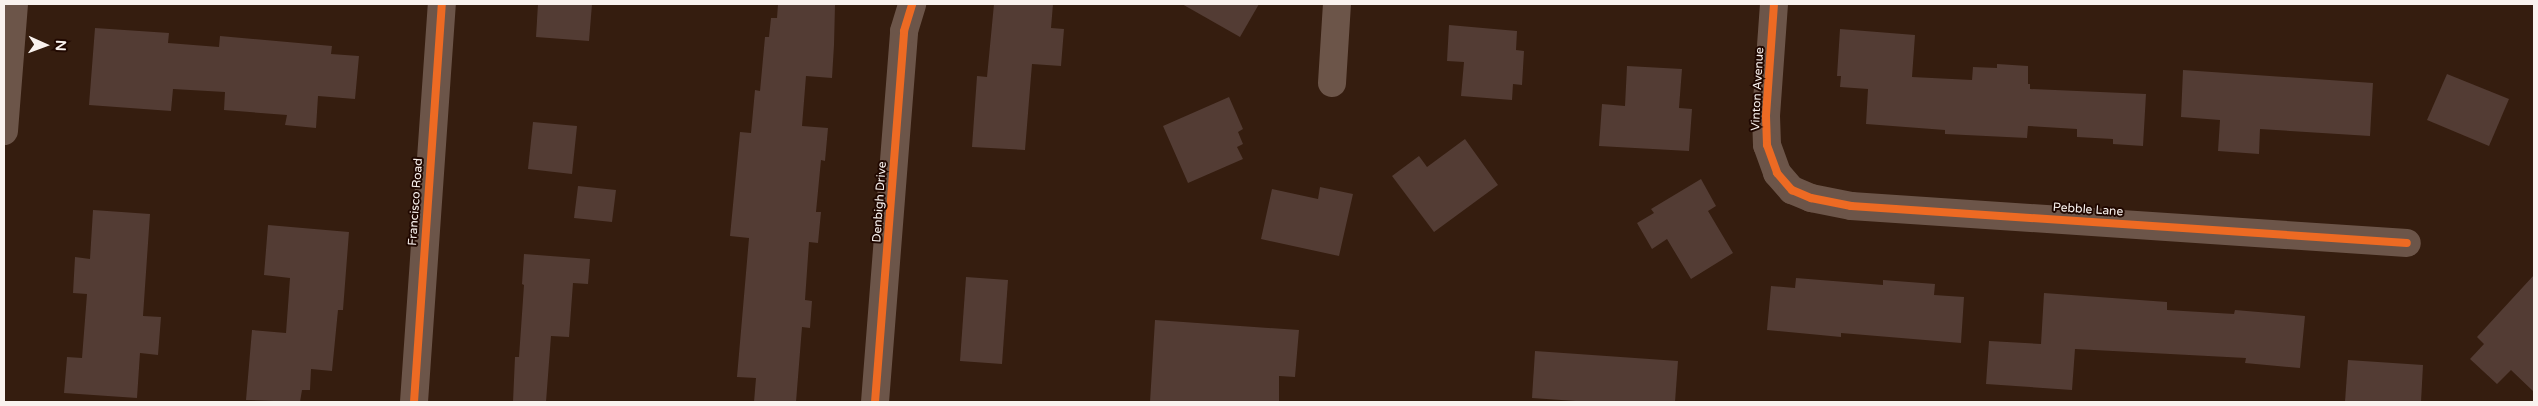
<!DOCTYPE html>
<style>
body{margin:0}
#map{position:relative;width:2538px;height:406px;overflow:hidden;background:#351d0f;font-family:"Varela Round",sans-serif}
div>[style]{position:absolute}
.building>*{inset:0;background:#533c34}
.minor>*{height:28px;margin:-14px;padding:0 14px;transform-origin:14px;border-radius:14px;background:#6c5549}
.cycleway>*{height:8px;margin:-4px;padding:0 4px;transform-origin:4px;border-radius:4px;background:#ed6a23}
span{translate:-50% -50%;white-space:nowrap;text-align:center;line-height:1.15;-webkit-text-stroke:4px #200800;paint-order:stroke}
.street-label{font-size:12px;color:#f9f2ee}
.frame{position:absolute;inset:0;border:5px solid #f9f2ee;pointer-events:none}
.north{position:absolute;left:20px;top:20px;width:50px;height:50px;-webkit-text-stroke:4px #200800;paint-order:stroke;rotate:92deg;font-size:14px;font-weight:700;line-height:20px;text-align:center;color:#f9f2ee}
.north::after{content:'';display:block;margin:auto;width:18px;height:22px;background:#f9f2ee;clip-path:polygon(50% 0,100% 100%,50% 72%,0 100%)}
</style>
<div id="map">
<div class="building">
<div style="clip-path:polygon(538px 4px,592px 4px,589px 41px,536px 37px)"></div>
<div style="clip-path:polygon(778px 4px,835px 5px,834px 45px,832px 78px,806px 76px,802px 126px,828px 128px,825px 161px,821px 160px,816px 212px,821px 212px,818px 243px,809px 242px,805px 300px,812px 301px,810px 328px,802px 327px,796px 402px,754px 402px,756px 378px,737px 377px,749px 238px,730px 236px,740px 132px,751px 133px,755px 90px,760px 91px,765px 37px,769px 37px,771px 18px,777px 18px)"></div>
<div style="clip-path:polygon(994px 4px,1053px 4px,1051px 28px,1064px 29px,1061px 66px,1032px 64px,1025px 150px,972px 147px,977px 76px,987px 77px)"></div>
<div style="clip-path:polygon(1182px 4px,1259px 4px,1240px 37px)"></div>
<div style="clip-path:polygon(1449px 25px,1517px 31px,1516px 50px,1524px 51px,1522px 85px,1513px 84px,1512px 100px,1461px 96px,1464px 62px,1447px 61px)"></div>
<div style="clip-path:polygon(95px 28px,169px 33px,168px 43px,219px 47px,220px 36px,332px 46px,331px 54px,359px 56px,355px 99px,318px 96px,316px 128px,285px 125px,287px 115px,224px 110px,225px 92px,173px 89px,171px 111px,89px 105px)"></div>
<div style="clip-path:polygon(1840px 29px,1915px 35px,1912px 77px,1972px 80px,1973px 67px,1997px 68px,1997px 64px,2028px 66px,2028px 84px,2030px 84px,2030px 89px,2146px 94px,2143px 146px,2113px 144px,2113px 139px,2077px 137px,2077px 129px,2028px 126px,2027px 138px,1945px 134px,1945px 130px,1866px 124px,1868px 89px,1840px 87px,1841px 76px,1837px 76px)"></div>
<div style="clip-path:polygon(1627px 66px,1682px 69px,1679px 108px,1692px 109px,1689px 151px,1599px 146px,1602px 104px,1625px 106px)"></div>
<div style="clip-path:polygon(2183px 70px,2373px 83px,2370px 136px,2260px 129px,2259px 154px,2218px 151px,2220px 120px,2181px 117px)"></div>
<div style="clip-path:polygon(2447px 74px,2509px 99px,2489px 146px,2427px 120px)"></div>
<div style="clip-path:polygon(1229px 97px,1243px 129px,1238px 132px,1243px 144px,1237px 147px,1243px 159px,1188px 183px,1163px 126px)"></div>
<div style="clip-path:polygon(533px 122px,577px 126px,572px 174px,528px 169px)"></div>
<div style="clip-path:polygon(1465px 139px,1498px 185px,1434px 232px,1392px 176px,1419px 156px,1427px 167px)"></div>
<div style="clip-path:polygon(1701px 179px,1716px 206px,1708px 211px,1733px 253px,1691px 279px,1667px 239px,1652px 249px,1637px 223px,1654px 213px,1651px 209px)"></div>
<div style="clip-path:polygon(578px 186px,616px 190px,612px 222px,574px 218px)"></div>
<div style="clip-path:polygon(1320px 187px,1353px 194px,1339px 256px,1261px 239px,1272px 189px,1318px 199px)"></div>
<div style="clip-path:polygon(93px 210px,150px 214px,143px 316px,161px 317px,158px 355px,140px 353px,137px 398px,64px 393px,67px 357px,82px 358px,87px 294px,73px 293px,75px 257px,90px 259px)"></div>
<div style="clip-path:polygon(268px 225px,349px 232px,343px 310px,338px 310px,332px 371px,311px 369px,310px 390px,302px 390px,300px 402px,246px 400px,252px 330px,286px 333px,290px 278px,264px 275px)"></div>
<div style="clip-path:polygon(524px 254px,590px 259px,588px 284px,573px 283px,569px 337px,551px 336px,546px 402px,513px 402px,515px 357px,519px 357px,524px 285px,522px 284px)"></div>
<div style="clip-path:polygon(2534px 275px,2534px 392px,2511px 370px,2497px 384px,2470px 359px,2484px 344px,2477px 337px)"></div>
<div style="clip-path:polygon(966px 277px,1008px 280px,1002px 364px,960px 361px)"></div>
<div style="clip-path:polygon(1796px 278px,1883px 285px,1883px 280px,1935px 284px,1934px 295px,1964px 297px,1961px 343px,1841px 333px,1841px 337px,1767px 330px,1771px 286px,1795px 288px)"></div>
<div style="clip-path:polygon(2044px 293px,2167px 302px,2167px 310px,2234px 314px,2235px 310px,2305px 316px,2300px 368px,2245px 363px,2246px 358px,2075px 349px,2072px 390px,1986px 384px,1989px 341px,2041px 344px)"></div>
<div style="clip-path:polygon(1155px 320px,1299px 330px,1295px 377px,1279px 376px,1279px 402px,1150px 402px)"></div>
<div style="clip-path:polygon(1535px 351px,1678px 361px,1675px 402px,1590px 402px,1532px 398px)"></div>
<div style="clip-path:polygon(2348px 360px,2423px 365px,2421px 402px,2345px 402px)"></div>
</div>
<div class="minor">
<div style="left:1774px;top:4px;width:112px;rotate:94.1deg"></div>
<div style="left:1766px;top:116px;width:29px;rotate:88deg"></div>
<div style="left:1767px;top:145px;width:30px;rotate:70deg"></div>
<div style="left:1777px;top:173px;width:23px;rotate:49deg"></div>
<div style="left:1792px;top:190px;width:21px;rotate:23deg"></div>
<div style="left:1811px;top:198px;width:41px;rotate:11.3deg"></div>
<div style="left:1851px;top:206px;width:557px;rotate:3.81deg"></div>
<div style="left:1332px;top:83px;width:79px;rotate:-86.4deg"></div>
<div style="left:4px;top:131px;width:127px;rotate:-85.5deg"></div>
<div style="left:414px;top:402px;width:399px;rotate:-86deg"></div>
<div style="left:875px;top:402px;width:372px;rotate:-85.5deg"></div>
<div style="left:904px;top:31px;width:28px;rotate:-73deg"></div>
</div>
<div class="cycleway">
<div style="left:1774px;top:4px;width:112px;rotate:94.1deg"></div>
<div style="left:1766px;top:116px;width:29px;rotate:88deg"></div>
<div style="left:1767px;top:145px;width:30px;rotate:70deg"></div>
<div style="left:1777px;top:173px;width:23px;rotate:49deg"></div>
<div style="left:1792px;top:190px;width:21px;rotate:23deg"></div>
<div style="left:1811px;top:198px;width:41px;rotate:11.3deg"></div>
<div style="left:1851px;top:206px;width:557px;rotate:3.81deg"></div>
<div style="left:414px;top:402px;width:399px;rotate:-86deg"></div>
<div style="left:875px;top:402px;width:372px;rotate:-85.5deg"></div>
<div style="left:904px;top:31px;width:28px;rotate:-73deg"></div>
</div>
<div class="street-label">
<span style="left:1758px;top:89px;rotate:-87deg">Vinton Avenue</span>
<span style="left:416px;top:202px;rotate:-86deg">Francisco Road</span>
<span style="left:880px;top:202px;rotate:-86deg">Denbigh Drive</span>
<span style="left:2088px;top:210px;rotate:4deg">Pebble Lane</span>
</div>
<div class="frame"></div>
<div class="north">N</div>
</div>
